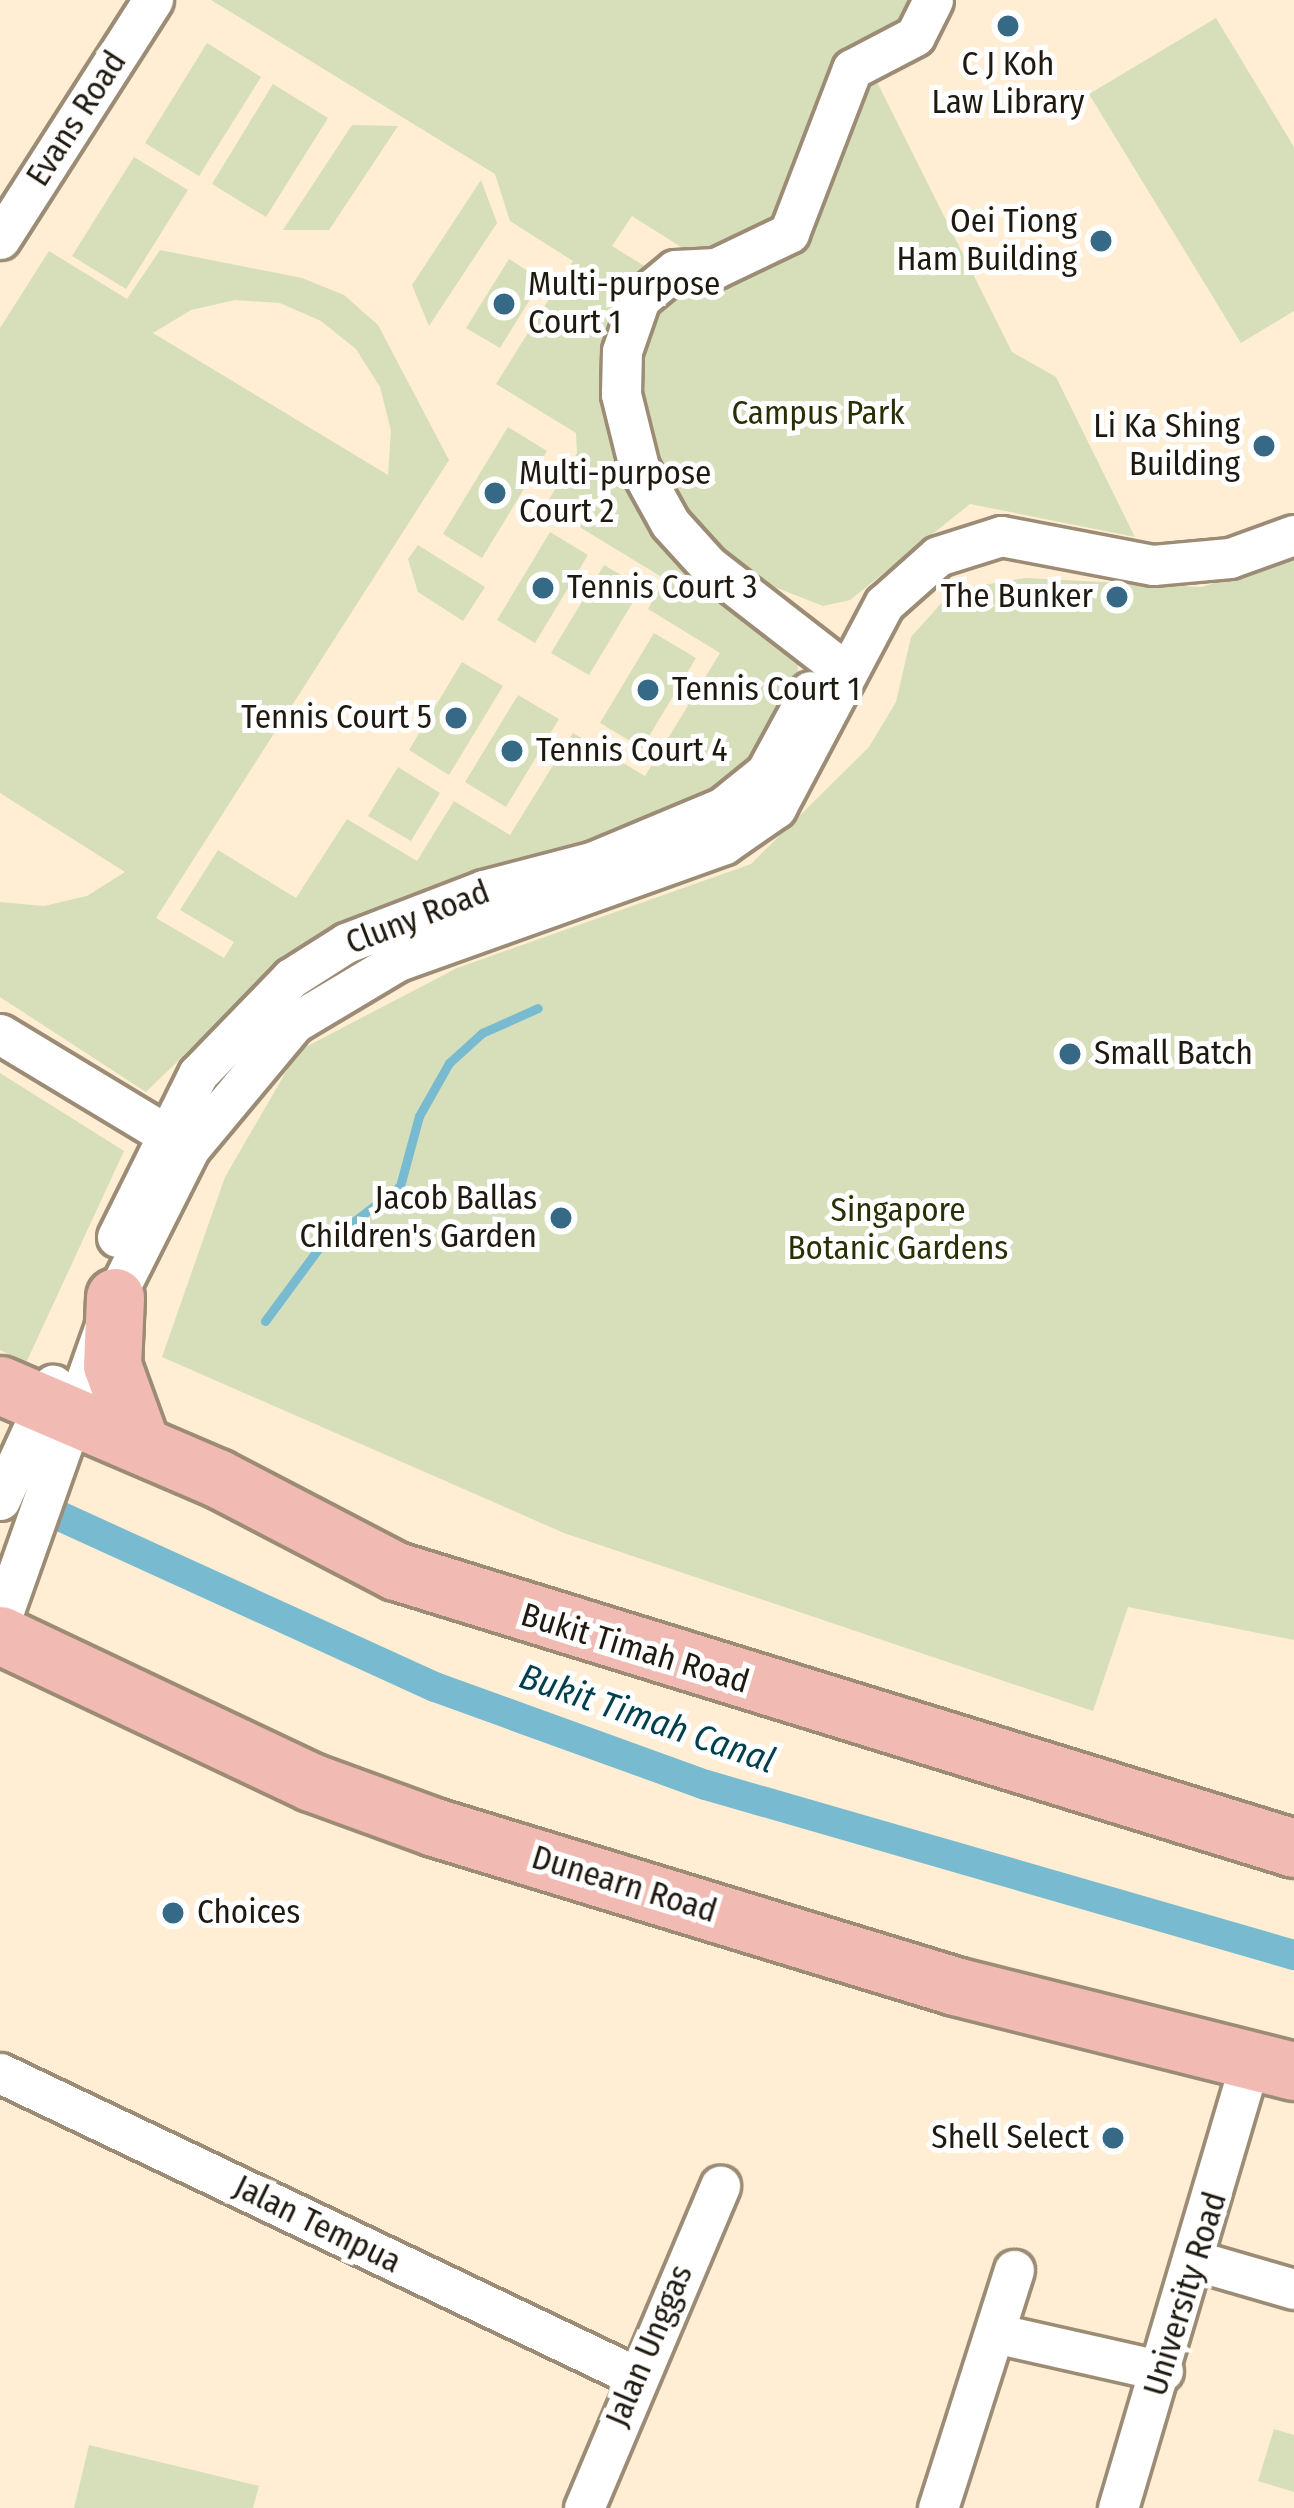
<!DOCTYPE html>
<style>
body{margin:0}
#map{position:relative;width:1294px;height:2508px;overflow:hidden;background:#ffedd4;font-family:"Fira Sans Condensed",sans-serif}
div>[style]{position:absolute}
.green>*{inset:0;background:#d6dfba}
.stream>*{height:9px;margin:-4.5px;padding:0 4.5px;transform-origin:4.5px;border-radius:4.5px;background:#78bbd0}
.canal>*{height:30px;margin:-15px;padding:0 15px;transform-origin:15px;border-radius:15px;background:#78bbd0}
.roads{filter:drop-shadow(3px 0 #9c8c75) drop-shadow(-3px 0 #9c8c75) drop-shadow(0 3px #9c8c75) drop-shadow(0 -3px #9c8c75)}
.minor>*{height:39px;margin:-19.5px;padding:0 19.5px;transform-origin:19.5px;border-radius:19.5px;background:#fff}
.highway>*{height:57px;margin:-28.5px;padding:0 28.5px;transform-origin:28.5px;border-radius:28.5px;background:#f1bbb4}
.dots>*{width:33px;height:33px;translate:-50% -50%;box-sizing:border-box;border:6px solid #fff;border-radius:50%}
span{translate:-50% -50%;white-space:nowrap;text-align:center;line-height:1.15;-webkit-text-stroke:10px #fff;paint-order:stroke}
.poi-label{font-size:33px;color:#1f1910}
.right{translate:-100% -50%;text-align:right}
.left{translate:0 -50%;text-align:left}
.street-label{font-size:33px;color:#1f1910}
.park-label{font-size:33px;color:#293005}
.water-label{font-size:36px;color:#003f4e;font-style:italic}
</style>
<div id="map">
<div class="green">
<div style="clip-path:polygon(evenodd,211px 0,918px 0,770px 232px,718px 258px,689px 252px,632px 216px,612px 246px,646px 267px,626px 293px,621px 472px,662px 547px,798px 658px,797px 698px,769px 742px,734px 778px,646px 830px,452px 879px,331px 930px,251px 990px,146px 1092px,0 997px,0 902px,44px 906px,87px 896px,125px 872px,0 793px,0 328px,49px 251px,127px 299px,160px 250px,302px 278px,344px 295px,378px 325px,449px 460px,156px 918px,224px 958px,234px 942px,180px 910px,218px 850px,296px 898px,347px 819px,417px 861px,454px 801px,510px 835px,573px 733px,645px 776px,720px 653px,648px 609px,665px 579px,545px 506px,577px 453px,576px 433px,496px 384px,573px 261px,510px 221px,495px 174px,211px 0,235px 300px,280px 303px,321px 321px,356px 349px,380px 387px,391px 431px,388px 475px,153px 333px,191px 310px,235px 300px)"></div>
<div style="clip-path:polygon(1216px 18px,1294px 147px,1294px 311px,1241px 343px,1089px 94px)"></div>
<div style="clip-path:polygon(207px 43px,261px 77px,199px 176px,145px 143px)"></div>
<div style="clip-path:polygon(870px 68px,1012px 352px,1056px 377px,1135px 537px,970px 504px,850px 600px,823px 606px,739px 573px,696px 530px,656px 466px,640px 386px,646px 321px,683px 289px,771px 259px)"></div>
<div style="clip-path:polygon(273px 84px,328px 118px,266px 217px,212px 184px)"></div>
<div style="clip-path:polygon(352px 125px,398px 126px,329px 230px,283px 230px)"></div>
<div style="clip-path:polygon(134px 157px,188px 190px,126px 289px,72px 256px)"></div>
<div style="clip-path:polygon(481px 180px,497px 223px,429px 326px,412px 285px)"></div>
<div style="clip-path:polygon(509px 259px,542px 280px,500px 348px,466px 328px)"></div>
<div style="clip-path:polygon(508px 427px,547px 451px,482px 558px,443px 534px)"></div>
<div style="clip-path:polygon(550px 532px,588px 555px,535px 643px,497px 620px)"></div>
<div style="clip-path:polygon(418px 545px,485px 587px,463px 621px,418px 592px,408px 559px)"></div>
<div style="clip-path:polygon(1294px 557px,1294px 1640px,1128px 1607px,1093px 1711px,564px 1533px,162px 1357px,225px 1177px,298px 1051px,457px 968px,751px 864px,869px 747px,896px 702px,911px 637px,953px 590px,1025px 578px,1202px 587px)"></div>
<div style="clip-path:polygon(604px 565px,642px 587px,589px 675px,551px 653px)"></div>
<div style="clip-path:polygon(654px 633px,696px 658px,642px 748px,600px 723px)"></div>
<div style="clip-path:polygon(462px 662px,503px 686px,449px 775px,409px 750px)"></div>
<div style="clip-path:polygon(518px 695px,559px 719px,506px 807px,465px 782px)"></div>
<div style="clip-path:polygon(398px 767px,440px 793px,411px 841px,368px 816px)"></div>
<div style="clip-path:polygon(0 1073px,124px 1151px,26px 1363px,0 1350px)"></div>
<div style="clip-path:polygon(1274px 2429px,1294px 2435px,1294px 2492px,1258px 2481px)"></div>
<div style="clip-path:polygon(89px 2445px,259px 2486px,253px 2508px,74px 2508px)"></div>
</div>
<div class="stream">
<div style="left:265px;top:1321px;width:89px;rotate:-53.6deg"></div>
<div style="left:318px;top:1249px;width:103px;rotate:-37.5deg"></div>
<div style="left:400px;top:1186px;width:73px;rotate:-74.8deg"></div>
<div style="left:419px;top:1116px;width:61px;rotate:-60.5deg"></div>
<div style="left:449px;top:1063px;width:45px;rotate:-42.3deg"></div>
<div style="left:482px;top:1033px;width:61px;rotate:-24.1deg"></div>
</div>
<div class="canal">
<div style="left:20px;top:1498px;width:456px;rotate:24.5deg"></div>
<div style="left:435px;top:1687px;width:288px;rotate:19.9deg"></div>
<div style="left:706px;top:1785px;width:612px;rotate:16.13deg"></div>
</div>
<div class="roads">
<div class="minor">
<div style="left:0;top:239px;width:284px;rotate:-57.4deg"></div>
<div style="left:847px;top:673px;width:175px;rotate:-142.2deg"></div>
<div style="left:709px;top:566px;width:58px;rotate:-132.2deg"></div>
<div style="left:670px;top:523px;width:64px;rotate:-119deg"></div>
<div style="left:639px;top:467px;width:75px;rotate:-103.9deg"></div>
<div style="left:621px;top:394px;width:43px;rotate:-88.7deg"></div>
<div style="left:622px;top:351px;width:55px;rotate:-70.9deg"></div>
<div style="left:640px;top:299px;width:45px;rotate:-39.6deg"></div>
<div style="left:675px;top:270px;width:41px;rotate:-2.8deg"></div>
<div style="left:716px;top:268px;width:81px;rotate:-25.6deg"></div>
<div style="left:789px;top:233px;width:176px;rotate:-69deg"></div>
<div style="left:852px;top:69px;width:71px;rotate:-27.6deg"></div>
<div style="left:915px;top:36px;width:40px;rotate:-63.4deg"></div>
<div style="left:0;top:1034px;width:217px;rotate:31.1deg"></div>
<div style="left:117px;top:1237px;width:182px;rotate:-63.6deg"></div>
<div style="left:198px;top:1074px;width:134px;rotate:-45.9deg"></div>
<div style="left:291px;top:978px;width:65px;rotate:-32.5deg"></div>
<div style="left:346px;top:943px;width:147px;rotate:-21.1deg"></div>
<div style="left:483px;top:890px;width:115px;rotate:-14.6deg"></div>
<div style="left:594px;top:861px;width:140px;rotate:-22.7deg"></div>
<div style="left:723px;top:807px;width:55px;rotate:-39.1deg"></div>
<div style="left:766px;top:772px;width:92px;rotate:-61.5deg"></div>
<div style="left:0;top:1500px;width:127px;rotate:-65.3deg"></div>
<div style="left:0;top:1622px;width:345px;rotate:-70.5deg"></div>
<div style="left:115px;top:1297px;width:167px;rotate:-63.3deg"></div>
<div style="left:190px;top:1148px;width:163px;rotate:-50.2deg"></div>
<div style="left:294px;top:1023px;width:121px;rotate:-30.8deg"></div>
<div style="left:398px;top:961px;width:346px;rotate:-19.7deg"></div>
<div style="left:724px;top:844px;width:63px;rotate:-34.7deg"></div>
<div style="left:776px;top:808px;width:231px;rotate:-62.1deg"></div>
<div style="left:884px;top:604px;width:72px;rotate:-41.6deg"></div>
<div style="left:938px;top:556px;width:66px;rotate:-17.6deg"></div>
<div style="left:1001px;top:536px;width:155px;rotate:10.8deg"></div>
<div style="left:1153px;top:565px;width:77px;rotate:-5.2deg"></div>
<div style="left:1230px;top:558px;width:68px;rotate:-19.8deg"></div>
<div style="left:0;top:2073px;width:704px;rotate:25.51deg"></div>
<div style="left:1197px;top:2261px;width:101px;rotate:16.1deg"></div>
<div style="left:999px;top:2334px;width:168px;rotate:12.7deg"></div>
<div style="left:584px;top:2508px;width:350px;rotate:-67.1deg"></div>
<div style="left:938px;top:2508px;width:250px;rotate:-72.3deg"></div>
<div style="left:1118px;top:2508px;width:450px;rotate:-73.5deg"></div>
</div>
<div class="highway">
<div style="left:115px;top:1297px;width:68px;rotate:92.5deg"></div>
<div style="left:112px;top:1365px;width:85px;rotate:70.1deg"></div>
<div style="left:0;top:1385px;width:236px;rotate:23.2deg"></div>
<div style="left:217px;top:1478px;width:202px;rotate:27.5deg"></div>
<div style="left:396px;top:1571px;width:940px;rotate:17.14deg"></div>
<div style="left:0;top:1635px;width:344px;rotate:25.3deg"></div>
<div style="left:311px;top:1782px;width:131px;rotate:20.1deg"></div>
<div style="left:434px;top:1827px;width:545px;rotate:16.97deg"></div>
<div style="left:955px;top:1986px;width:349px;rotate:14.1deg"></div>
</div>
</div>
<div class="dots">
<div style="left:1008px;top:26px;background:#356986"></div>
<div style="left:1101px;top:241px;background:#356986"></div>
<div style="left:504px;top:304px;background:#356986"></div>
<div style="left:1264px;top:446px;background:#356986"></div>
<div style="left:495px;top:493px;background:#356986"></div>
<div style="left:543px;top:588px;background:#356986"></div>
<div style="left:1117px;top:597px;background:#356986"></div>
<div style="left:648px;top:690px;background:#356986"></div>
<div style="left:456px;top:718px;background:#356986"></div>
<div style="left:512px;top:751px;background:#356986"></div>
<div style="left:1070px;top:1054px;background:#356986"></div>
<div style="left:561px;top:1218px;background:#356986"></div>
<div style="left:173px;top:1913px;background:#356986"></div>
<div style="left:1113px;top:2138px;background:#356986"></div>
</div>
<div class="poi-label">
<span style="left:1008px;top:84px">C J Koh<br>Law Library</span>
<span class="right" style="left:1077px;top:241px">Oei Tiong<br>Ham Building</span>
<span class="left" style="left:528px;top:304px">Multi-purpose<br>Court 1</span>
<span class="right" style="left:1240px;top:446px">Li Ka Shing<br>Building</span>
<span class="left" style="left:519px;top:493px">Multi-purpose<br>Court 2</span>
<span class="left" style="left:567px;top:588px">Tennis Court 3</span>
<span class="right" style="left:1093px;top:597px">The Bunker</span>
<span class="left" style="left:672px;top:690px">Tennis Court 1</span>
<span class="right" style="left:432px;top:718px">Tennis Court 5</span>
<span class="left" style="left:536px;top:751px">Tennis Court 4</span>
<span class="left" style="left:1094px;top:1054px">Small Batch</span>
<span class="right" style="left:537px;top:1218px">Jacob Ballas<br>Children's Garden</span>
<span class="left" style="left:197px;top:1913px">Choices</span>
<span class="right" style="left:1089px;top:2138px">Shell Select</span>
</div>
<div class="street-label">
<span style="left:77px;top:119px;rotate:-57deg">Evans Road</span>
<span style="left:418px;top:918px;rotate:-21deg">Cluny Road</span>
<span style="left:635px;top:1649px;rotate:17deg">Bukit Timah Road</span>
<span style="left:624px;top:1885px;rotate:17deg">Dunearn Road</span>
<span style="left:317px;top:2225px;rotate:26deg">Jalan Tempua</span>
<span style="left:1186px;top:2294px;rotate:-73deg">University Road</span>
<span style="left:650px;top:2346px;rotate:-67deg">Jalan Unggas</span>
</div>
<div class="park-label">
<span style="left:818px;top:414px">Campus Park</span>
<span style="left:898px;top:1230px">Singapore<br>Botanic Gardens</span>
</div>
<div class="water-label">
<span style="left:647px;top:1719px;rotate:19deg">Bukit Timah Canal</span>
</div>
</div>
